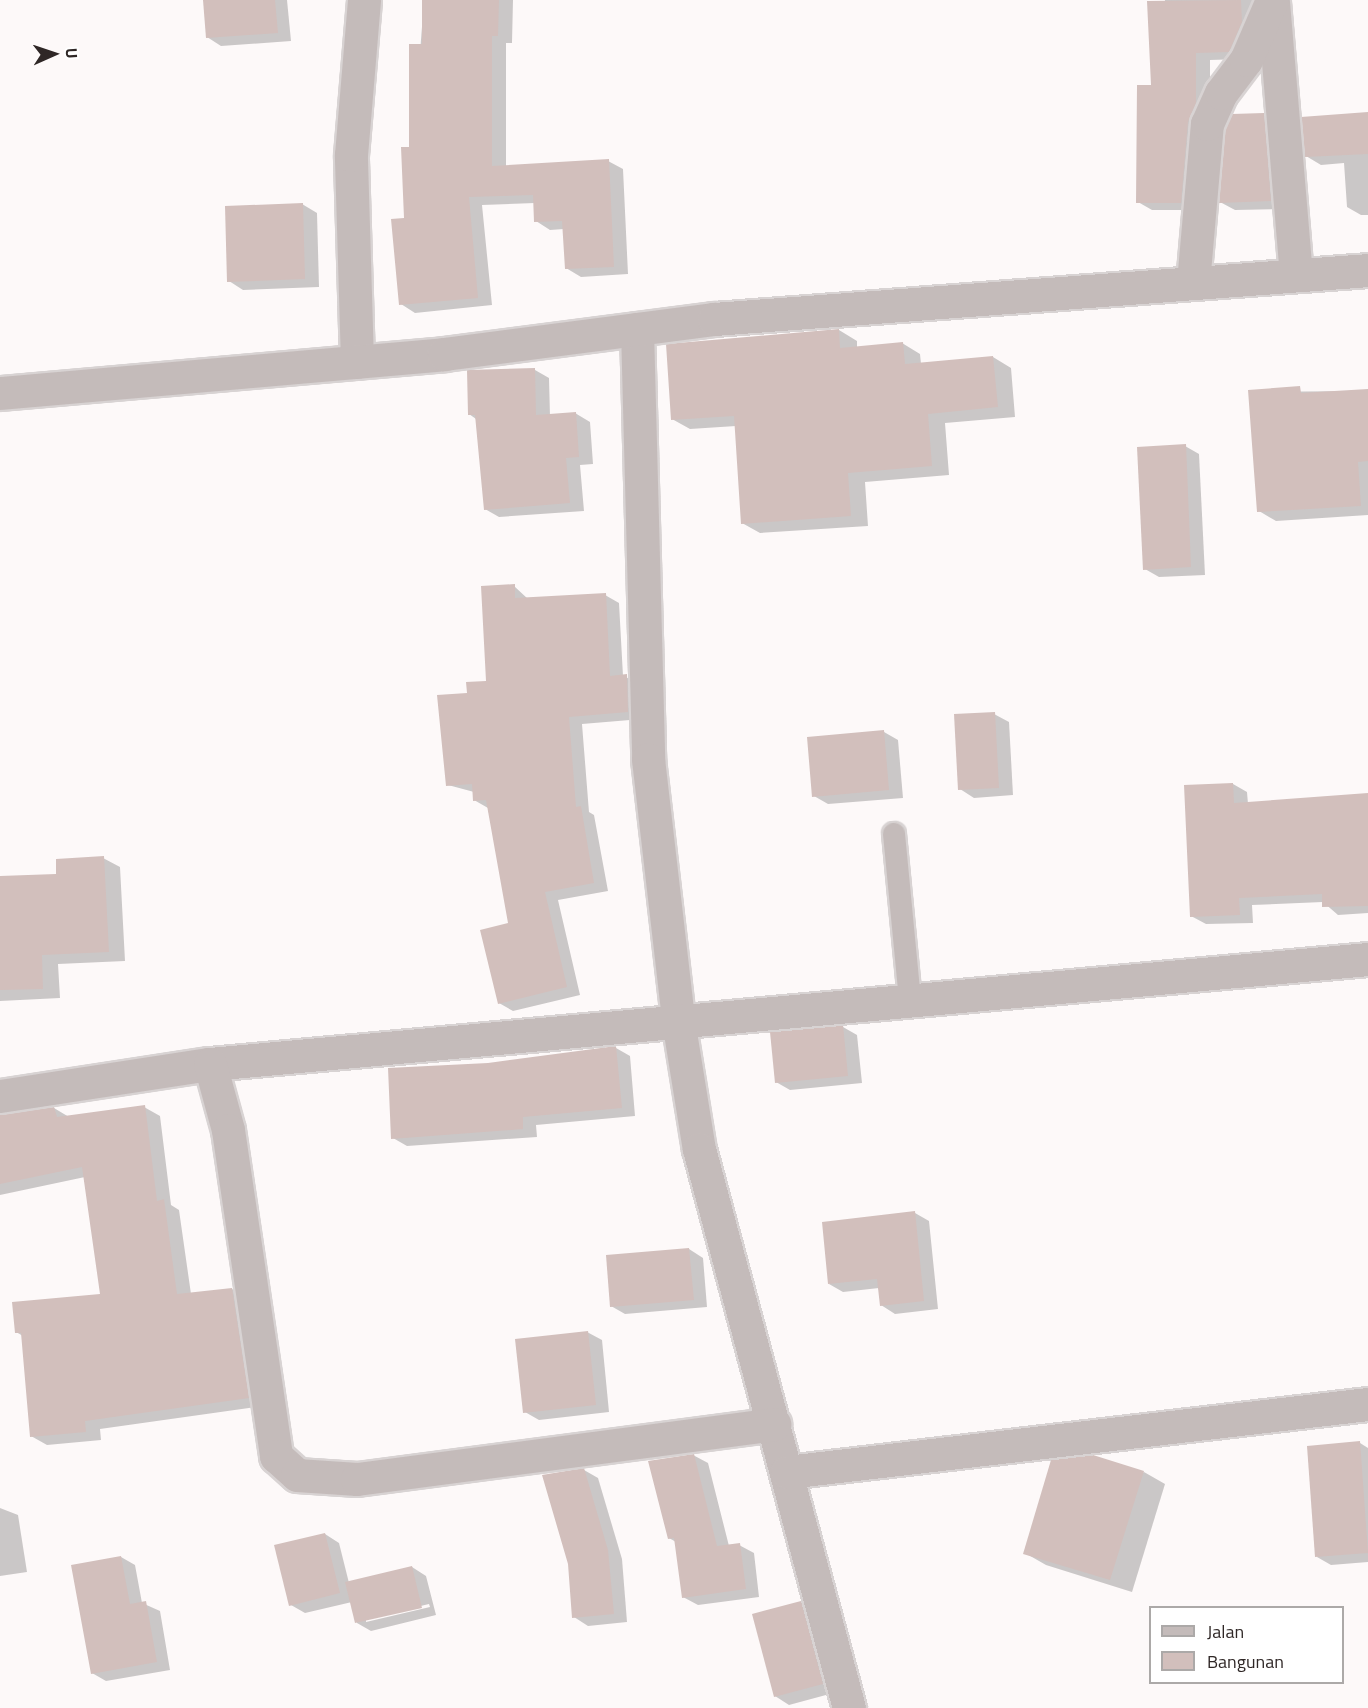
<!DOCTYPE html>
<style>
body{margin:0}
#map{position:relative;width:1368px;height:1708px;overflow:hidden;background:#fdf9f9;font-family:"Titillium Web",sans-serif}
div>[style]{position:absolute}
.shadow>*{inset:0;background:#0003}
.building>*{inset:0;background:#d2bfbc}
.roads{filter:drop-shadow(2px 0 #d8d3d3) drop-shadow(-2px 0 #d8d3d3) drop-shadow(0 2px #d8d3d3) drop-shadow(0 -2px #d8d3d3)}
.lane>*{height:22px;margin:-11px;padding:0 11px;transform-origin:11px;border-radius:11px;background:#c4bbba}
.street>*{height:33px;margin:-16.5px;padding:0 16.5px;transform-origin:16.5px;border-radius:16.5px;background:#c4bbba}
span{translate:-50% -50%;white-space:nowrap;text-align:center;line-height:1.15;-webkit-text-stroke:4.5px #fff;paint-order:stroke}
.legend{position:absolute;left:1149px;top:1606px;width:195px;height:78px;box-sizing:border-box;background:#fff;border:2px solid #aca9a8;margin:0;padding:8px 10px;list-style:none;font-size:18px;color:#2f2726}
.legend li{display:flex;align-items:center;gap:12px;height:30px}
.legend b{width:30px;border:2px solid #aca9a8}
.north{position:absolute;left:24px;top:24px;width:60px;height:60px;-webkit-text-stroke:4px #fff;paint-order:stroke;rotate:87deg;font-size:16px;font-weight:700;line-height:24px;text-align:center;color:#2f2726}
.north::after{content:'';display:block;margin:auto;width:21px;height:27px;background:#2f2726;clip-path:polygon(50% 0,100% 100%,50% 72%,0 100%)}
</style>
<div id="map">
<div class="shadow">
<div style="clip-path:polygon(205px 0,287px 0,291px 41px,221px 46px,207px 37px)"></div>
<div style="clip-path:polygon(424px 0,513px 0,512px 43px,506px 43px,506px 166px,608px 161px,623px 169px,628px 274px,581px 277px,566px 268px,564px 229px,550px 230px,536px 221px,535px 203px,482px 205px,492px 305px,415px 313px,401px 304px)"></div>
<div style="clip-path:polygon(1165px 0,1254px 0,1256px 31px,1243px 59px,1210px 60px,1210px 112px,1195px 210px,1152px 210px,1138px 202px)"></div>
<div style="clip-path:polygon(1368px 114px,1368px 215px,1361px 215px,1347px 207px,1344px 163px,1321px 165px,1306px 156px)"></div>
<div style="clip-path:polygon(1263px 115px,1278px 123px,1285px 209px,1235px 210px,1220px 202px)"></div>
<div style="clip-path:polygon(302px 204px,317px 213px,319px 287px,243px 290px,229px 281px)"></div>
<div style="clip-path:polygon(839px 330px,857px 341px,857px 348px,902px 343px,920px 354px,921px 364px,993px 357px,1011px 368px,1015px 417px,945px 423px,949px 475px,865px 482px,868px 526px,760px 533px,742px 523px,736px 426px,690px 429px,672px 419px)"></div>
<div style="clip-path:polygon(535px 370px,549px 378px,550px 416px,575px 413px,590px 422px,593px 464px,580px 465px,584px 511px,499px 517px,485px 509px,476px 419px,469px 414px)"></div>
<div style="clip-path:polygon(1368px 391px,1368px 515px,1276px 521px,1259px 511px,1250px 392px)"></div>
<div style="clip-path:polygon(1185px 446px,1199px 454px,1205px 575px,1159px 577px,1145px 569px)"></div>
<div style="clip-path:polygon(514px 586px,528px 599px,605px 595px,619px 603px,623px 676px,641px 684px,642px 719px,582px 724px,589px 812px,594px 815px,608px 891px,558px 900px,580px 995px,513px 1011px,499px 1003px,510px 924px,488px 808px,474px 800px,474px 792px,448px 785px,469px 694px,487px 682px)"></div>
<div style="clip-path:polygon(994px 714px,1009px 722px,1013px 795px,974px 798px,960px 789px)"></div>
<div style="clip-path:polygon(884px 732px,898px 740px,903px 798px,828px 804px,814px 796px)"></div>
<div style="clip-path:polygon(1233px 784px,1247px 792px,1248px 804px,1368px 794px,1368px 913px,1338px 915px,1323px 902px,1252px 905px,1253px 923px,1206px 924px,1191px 916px)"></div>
<div style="clip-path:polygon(103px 858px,120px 867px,125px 961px,58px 964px,60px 998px,0 1001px,0 878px,58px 875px)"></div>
<div style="clip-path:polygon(843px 1027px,857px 1035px,862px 1083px,790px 1090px,776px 1082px)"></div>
<div style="clip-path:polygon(616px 1048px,630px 1056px,635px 1116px,536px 1125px,537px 1137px,407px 1146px,393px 1138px,488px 1064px)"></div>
<div style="clip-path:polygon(144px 1107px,160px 1116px,171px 1205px,179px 1210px,191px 1294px,232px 1289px,247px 1298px,263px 1406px,100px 1429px,101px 1440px,47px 1445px,31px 1436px,23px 1336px,16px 1332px,102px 1295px,85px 1177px,0 1195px,0 1115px,54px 1108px,69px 1117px)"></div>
<div style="clip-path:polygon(915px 1213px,929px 1221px,938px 1309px,895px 1314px,881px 1305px,879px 1288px,843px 1292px,829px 1284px)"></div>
<div style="clip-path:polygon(689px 1249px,703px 1258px,707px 1307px,625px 1314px,611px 1306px)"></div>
<div style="clip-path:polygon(587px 1332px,602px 1340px,609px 1412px,539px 1420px,525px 1412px)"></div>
<div style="clip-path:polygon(1360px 1443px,1368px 1448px,1368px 1562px,1331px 1565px,1317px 1557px)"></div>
<div style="clip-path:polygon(693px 1455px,708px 1463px,729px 1546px,739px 1545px,754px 1553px,759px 1597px,698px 1605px,683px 1597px,676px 1542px,669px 1538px)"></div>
<div style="clip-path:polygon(584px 1470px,598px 1478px,622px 1559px,627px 1622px,588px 1626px,574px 1617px)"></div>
<div style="clip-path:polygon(1144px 1472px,1165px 1484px,1132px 1592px,1046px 1565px,1025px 1553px)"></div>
<div style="clip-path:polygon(0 1508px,18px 1515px,27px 1572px,0 1576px)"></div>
<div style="clip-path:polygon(evenodd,325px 1534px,339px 1543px,349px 1583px,412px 1567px,426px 1576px,436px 1615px,371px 1631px,357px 1623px,352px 1602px,305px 1613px,291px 1605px,325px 1534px,429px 1604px,430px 1607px,366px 1622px,366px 1619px,429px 1604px)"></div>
<div style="clip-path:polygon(121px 1557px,135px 1565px,142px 1603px,160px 1611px,170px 1670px,106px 1681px,92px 1673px)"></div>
<div style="clip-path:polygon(801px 1602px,815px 1610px,837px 1692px,789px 1705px,775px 1696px)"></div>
</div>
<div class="building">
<div style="clip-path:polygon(203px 0,275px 0,278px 33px,206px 38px)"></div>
<div style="clip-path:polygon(422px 0,499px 0,498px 36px,492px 36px,492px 166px,609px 159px,614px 267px,565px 269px,562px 221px,534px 222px,533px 195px,469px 197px,478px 298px,399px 305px,391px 219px,404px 218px,401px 147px,409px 147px,409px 44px,422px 44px)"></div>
<div style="clip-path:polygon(1241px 0,1242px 22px,1229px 52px,1196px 53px,1196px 103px,1188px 122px,1181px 203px,1136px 203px,1137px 85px,1151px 85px,1147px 1px)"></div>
<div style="clip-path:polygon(1368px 112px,1368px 154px,1305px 157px,1301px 117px)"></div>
<div style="clip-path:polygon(1264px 113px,1271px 201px,1219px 203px,1225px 129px,1232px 114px)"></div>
<div style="clip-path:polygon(303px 203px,305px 279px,227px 282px,225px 206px)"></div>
<div style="clip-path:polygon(839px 329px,840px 348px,903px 342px,905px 364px,993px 356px,998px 407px,928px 414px,932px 466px,848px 473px,851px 516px,741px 524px,734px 416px,671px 420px,666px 344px)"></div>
<div style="clip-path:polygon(535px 368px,536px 415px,576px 412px,579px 457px,566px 458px,570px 503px,484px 510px,475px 415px,468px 415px,467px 370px)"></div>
<div style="clip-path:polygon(1300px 386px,1301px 393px,1368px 389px,1368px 461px,1358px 462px,1361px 506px,1257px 512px,1248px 390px)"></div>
<div style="clip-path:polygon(1186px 444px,1191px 567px,1143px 570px,1137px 447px)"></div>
<div style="clip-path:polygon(515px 584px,515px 598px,606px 593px,610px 676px,627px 674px,628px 712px,569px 717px,576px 807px,581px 806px,594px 883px,545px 892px,567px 987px,498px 1004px,480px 930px,508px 923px,486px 800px,473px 801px,472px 784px,446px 786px,437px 695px,467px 693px,466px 682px,486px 681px,481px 586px)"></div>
<div style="clip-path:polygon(995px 712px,999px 788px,958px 790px,954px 714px)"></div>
<div style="clip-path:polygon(884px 730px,889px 790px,812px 797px,807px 737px)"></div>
<div style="clip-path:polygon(1233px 783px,1234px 803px,1368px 793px,1368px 906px,1322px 907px,1322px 894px,1239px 898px,1240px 915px,1190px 917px,1184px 785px)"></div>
<div style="clip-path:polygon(104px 856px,109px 952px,42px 955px,43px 989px,0 990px,0 876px,56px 874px,56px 859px)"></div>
<div style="clip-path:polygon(843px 1025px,848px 1076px,775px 1083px,770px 1032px)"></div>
<div style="clip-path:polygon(616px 1046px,622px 1108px,523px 1117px,523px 1129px,391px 1139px,388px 1068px,488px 1063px)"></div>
<div style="clip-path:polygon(145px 1105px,157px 1201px,164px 1199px,177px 1294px,232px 1288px,249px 1398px,85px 1421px,86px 1432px,30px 1437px,21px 1333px,15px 1333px,12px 1302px,100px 1294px,82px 1167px,0 1184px,0 1114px,54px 1107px,57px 1117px)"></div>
<div style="clip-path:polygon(915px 1211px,924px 1301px,880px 1306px,877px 1279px,828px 1284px,822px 1222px)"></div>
<div style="clip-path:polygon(689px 1248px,694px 1300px,610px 1307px,606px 1255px)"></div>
<div style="clip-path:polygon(588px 1331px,596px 1405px,523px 1413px,515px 1339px)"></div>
<div style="clip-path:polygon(1360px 1441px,1368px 1553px,1315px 1557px,1307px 1446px)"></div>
<div style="clip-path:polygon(694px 1454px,717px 1546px,740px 1543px,746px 1589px,682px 1598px,674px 1538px,668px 1539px,648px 1461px)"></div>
<div style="clip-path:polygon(1093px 1455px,1144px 1471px,1110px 1580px,1023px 1554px,1051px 1460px)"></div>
<div style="clip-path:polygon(584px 1468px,608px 1550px,614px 1614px,572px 1618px,568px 1564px,542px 1475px)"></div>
<div style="clip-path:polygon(325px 1533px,340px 1593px,289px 1606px,274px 1545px)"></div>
<div style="clip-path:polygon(121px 1556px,130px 1604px,146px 1601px,157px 1662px,91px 1674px,71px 1565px)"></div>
<div style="clip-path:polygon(412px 1566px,422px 1608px,355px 1623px,345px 1582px)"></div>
<div style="clip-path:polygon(801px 1601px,823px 1684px,774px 1697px,752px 1614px)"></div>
</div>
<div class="roads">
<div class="lane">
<div style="left:894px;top:834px;width:166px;rotate:84.5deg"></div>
</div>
<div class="street">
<div style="left:1273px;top:2px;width:274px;rotate:85.2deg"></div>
<div style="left:1193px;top:283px;width:160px;rotate:-85deg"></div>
<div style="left:1207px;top:124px;width:34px;rotate:-66deg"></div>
<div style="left:1221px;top:93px;width:41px;rotate:-52.9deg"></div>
<div style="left:1246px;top:60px;width:65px;rotate:-66.6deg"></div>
<div style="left:637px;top:329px;width:430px;rotate:88.5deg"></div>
<div style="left:648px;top:759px;width:263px;rotate:83.4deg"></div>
<div style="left:678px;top:1020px;width:131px;rotate:80.8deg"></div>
<div style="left:699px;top:1149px;width:579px;rotate:74.98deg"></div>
<div style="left:357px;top:362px;width:207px;rotate:-91.7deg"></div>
<div style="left:351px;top:155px;width:156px;rotate:-85.2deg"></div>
<div style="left:0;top:393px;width:446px;rotate:-5deg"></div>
<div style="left:444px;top:354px;width:272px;rotate:-7.4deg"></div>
<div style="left:714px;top:319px;width:656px;rotate:-4.28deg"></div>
<div style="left:210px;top:1064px;width:1163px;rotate:-5.18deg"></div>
<div style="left:0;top:1096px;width:212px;rotate:-8.7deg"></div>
<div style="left:210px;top:1064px;width:68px;rotate:74.7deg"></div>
<div style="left:228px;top:1130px;width:330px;rotate:81.6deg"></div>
<div style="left:276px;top:1456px;width:28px;rotate:42deg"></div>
<div style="left:297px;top:1475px;width:60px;rotate:3.8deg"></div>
<div style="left:357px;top:1479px;width:421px;rotate:-7.5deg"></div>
<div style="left:787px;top:1472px;width:585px;rotate:-6.68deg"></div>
</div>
</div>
<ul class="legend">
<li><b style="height:8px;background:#c4bbba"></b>Jalan</li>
<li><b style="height:16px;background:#d2bfbc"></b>Bangunan</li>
</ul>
<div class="north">U</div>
</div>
